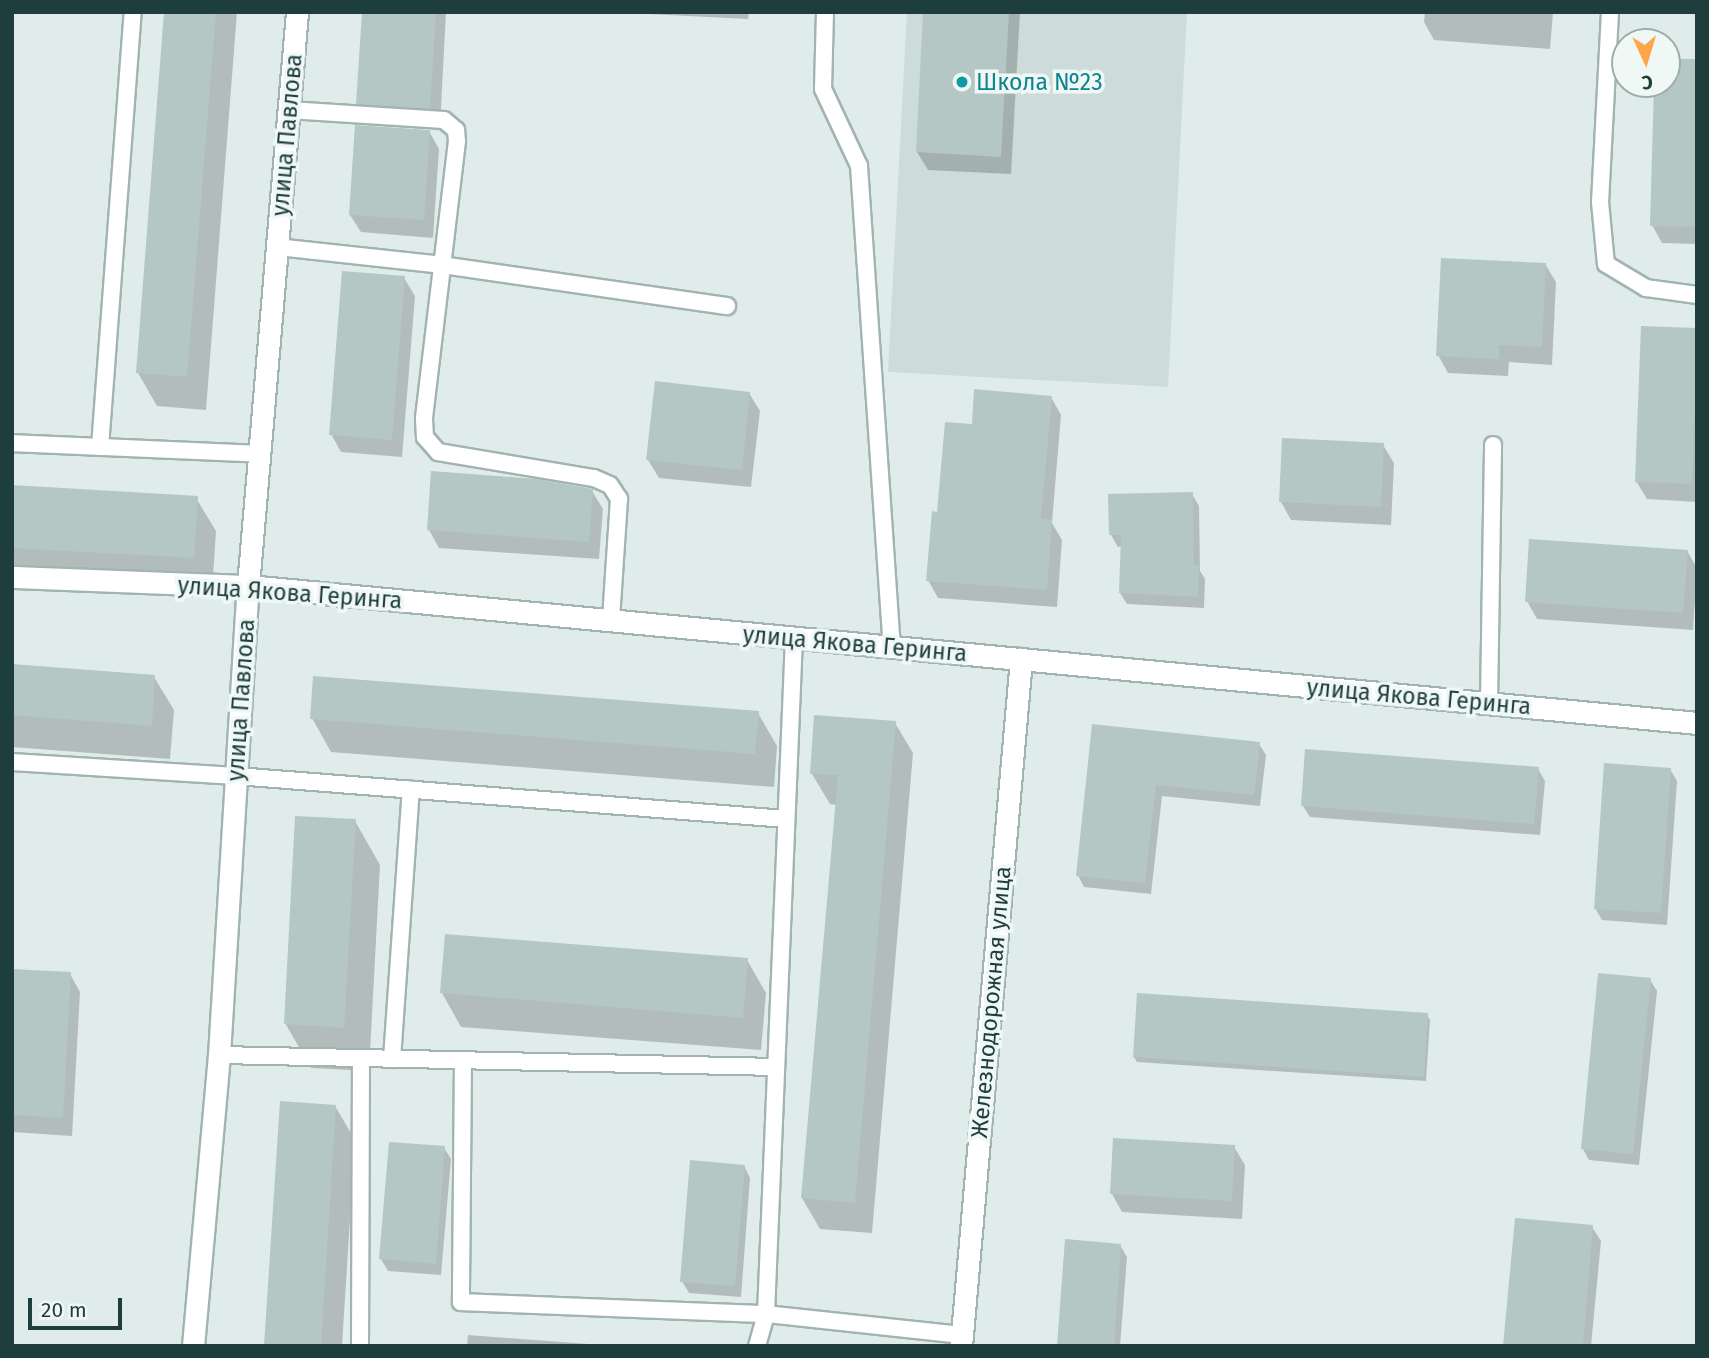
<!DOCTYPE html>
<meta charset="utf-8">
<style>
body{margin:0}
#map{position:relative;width:1709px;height:1358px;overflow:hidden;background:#dfecea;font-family:"Fira Sans",sans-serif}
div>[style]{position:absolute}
.built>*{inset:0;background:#cddcda}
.shadow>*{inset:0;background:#0003}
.building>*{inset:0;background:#b4c7c4}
.roads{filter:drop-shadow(2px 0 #a1b4b3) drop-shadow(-2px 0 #a1b4b3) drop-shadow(0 2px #a1b4b3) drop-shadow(0 -2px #a1b4b3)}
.lane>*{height:16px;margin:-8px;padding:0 8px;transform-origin:8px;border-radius:8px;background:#fff}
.street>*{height:21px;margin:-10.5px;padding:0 10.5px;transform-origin:10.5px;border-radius:10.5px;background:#fff}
.secondary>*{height:21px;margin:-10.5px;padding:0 10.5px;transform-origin:10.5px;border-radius:10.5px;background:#fff}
.dots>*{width:19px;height:19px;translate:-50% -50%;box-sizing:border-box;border:4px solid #f0f8f6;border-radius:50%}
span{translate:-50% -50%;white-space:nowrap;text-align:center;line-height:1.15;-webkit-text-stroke:7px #f0f8f6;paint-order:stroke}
.culture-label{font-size:23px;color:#0d838f}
.left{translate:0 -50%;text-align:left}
.street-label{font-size:23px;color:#1e3e3e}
.frame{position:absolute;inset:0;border:14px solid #1e3e3e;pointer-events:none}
.north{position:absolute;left:1611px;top:28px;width:70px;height:70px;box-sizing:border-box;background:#f0f8f6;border:2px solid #9caeac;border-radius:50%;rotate:176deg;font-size:19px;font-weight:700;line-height:28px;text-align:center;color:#1e3e3e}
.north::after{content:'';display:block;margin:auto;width:24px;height:32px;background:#ffa64a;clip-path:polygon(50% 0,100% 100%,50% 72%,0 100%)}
.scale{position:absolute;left:28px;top:1298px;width:94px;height:32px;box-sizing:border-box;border:4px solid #1e3e3e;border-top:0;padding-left:9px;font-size:21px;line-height:24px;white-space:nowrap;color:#1e3e3e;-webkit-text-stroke:5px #f0f8f6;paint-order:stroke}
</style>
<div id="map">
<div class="built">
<div style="clip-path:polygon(907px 12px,1187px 12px,1168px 387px,888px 372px)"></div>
</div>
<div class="shadow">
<div style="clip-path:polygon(166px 12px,237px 12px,206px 410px,157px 406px,138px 373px)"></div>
<div style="clip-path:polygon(363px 12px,446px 12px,440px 126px,368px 121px,358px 103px)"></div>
<div style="clip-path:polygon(607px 12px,749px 12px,748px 19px)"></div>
<div style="clip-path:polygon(925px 12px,1020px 12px,1011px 174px,928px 170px,917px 152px)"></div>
<div style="clip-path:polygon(1425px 12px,1553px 12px,1550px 49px,1434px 40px,1424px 22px)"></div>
<div style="clip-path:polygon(1667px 60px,1697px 61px,1697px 244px,1662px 243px,1652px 225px,1656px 84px,1667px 84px)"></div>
<div style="clip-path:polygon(429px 131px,439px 149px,433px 238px,361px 232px,350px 215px)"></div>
<div style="clip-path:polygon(1545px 264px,1556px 282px,1552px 365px,1509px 362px,1508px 376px,1448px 373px,1438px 355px)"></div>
<div style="clip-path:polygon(404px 278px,415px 296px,402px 457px,341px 452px,331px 434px)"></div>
<div style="clip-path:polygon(1697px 330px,1697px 502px,1647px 499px,1636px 481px)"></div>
<div style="clip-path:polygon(749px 393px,760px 411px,751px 487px,659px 478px,648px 460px)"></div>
<div style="clip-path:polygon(1051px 397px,1061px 415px,1052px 523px,1062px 540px,1057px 607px,938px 598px,928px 580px,939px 514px,973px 426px)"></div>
<div style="clip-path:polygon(1383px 445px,1394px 463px,1391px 525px,1291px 520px,1281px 502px)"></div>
<div style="clip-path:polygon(12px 487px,196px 498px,216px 531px,212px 591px,12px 580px)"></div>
<div style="clip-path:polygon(592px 491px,603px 509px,599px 559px,439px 548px,429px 530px)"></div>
<div style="clip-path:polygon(1192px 494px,1199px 506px,1200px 571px,1205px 579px,1204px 608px,1127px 604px,1120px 593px,1122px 546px,1118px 547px,1111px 535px)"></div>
<div style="clip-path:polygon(1687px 551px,1697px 568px,1693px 630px,1537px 619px,1527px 601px)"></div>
<div style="clip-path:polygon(12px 666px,154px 677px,174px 710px,170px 759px,12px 747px)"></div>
<div style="clip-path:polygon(758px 713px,777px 746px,774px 787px,331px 752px,312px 718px)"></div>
<div style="clip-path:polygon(895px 723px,913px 753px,872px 1233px,820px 1229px,802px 1198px,837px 805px,830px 804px,812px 774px)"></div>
<div style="clip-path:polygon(1093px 726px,1259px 744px,1266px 755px,1260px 806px,1162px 796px,1151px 894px,1084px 887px,1078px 875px)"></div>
<div style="clip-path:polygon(1538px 769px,1545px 781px,1540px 835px,1310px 817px,1303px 806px)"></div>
<div style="clip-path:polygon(1670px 769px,1677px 781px,1667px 925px,1602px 920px,1595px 908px)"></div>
<div style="clip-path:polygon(355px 821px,380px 865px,369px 1071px,311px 1068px,285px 1023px)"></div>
<div style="clip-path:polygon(747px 960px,766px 993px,761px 1050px,461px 1027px,442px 993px)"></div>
<div style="clip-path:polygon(12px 971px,70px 974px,80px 992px,72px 1136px,12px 1132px)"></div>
<div style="clip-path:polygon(1650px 980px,1657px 991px,1639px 1165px,1589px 1160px,1583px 1149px)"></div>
<div style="clip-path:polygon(1427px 1015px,1430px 1020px,1426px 1081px,1137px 1062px,1134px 1057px)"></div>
<div style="clip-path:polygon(335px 1106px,355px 1140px,342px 1346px,266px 1346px)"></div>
<div style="clip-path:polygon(1234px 1147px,1245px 1165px,1242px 1219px,1122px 1212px,1112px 1194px)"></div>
<div style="clip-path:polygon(444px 1148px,451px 1159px,441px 1275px,388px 1271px,381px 1259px)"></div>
<div style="clip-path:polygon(744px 1166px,750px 1178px,741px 1297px,689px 1293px,682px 1281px)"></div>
<div style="clip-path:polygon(1592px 1227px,1601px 1241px,1591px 1346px,1505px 1346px)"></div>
<div style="clip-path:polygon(1120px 1245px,1127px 1257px,1120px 1346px,1058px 1346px)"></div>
<div style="clip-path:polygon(468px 1335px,615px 1346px,467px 1346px)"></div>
</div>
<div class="building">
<div style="clip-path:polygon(164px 12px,216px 12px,187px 377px,136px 373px)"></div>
<div style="clip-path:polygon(362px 12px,436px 12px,430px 109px,356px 104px)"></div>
<div style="clip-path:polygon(923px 12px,1009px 12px,1001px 157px,916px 152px)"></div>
<div style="clip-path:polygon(1667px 59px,1697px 59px,1697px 227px,1650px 226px,1654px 84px,1667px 84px)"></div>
<div style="clip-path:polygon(355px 125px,430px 130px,424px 220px,349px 215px)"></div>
<div style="clip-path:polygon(1441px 258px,1546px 263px,1542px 347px,1499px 345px,1499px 359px,1436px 356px)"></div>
<div style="clip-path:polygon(342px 271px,405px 276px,392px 440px,329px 435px)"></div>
<div style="clip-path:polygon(1641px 326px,1697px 328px,1692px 484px,1635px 482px)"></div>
<div style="clip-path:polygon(655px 381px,750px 392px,742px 470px,646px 460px)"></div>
<div style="clip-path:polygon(974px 389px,1052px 396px,1041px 519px,1052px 520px,1047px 590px,926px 581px,932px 511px,937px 512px,945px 422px,972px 424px)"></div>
<div style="clip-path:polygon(1282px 438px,1384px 443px,1381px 507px,1279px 502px)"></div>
<div style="clip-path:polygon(431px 471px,536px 479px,593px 489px,589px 542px,427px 530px)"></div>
<div style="clip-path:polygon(12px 485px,198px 496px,194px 558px,12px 548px)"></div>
<div style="clip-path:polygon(1193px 492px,1194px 565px,1199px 565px,1198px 597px,1119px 593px,1121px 535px,1109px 535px,1108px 494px)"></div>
<div style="clip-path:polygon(1529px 539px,1688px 550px,1683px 613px,1525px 602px)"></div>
<div style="clip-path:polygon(12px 664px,155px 675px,152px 726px,12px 715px)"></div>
<div style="clip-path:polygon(313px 676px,759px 711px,755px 754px,310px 719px)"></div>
<div style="clip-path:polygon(814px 715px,896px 721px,855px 1203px,801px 1198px,838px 775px,810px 774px)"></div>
<div style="clip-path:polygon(1092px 724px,1260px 742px,1254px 795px,1156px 785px,1145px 883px,1076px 876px)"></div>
<div style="clip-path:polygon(1305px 749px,1539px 767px,1534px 824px,1301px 806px)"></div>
<div style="clip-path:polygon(1604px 763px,1671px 768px,1661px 913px,1594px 909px)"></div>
<div style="clip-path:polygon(295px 816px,356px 819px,344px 1028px,284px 1024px)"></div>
<div style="clip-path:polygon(445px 934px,748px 958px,743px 1018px,440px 993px)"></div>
<div style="clip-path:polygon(12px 969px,71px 972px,63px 1118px,12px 1115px)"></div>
<div style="clip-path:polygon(1598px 973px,1651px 978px,1633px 1154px,1581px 1149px)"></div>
<div style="clip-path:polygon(1137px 993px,1428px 1013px,1424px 1077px,1133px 1057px)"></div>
<div style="clip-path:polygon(280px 1101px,336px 1105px,321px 1346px,264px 1346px)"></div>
<div style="clip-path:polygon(1113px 1138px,1235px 1145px,1232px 1201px,1110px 1194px)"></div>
<div style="clip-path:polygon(389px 1142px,445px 1146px,436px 1264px,379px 1259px)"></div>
<div style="clip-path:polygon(690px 1160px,745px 1165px,735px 1286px,680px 1282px)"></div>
<div style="clip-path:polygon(1515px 1218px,1593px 1225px,1583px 1346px,1503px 1346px)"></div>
<div style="clip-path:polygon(1065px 1239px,1121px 1244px,1114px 1346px,1057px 1346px)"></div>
</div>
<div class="roads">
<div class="lane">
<div style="left:825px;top:12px;width:77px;rotate:91.5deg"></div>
<div style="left:823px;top:89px;width:85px;rotate:64.9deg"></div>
<div style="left:859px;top:166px;width:482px;rotate:86.1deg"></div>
<div style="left:1610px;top:12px;width:190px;rotate:93deg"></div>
<div style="left:1600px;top:202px;width:62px;rotate:84.5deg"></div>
<div style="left:1606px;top:264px;width:47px;rotate:31deg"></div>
<div style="left:1646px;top:288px;width:51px;rotate:7.8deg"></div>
<div style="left:289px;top:110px;width:155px;rotate:3.7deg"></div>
<div style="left:444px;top:120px;width:16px;rotate:40deg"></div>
<div style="left:456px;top:130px;width:11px;rotate:85deg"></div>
<div style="left:457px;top:141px;width:280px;rotate:96.8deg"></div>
<div style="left:424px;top:419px;width:18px;rotate:87deg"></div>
<div style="left:425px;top:437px;width:20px;rotate:49deg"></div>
<div style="left:438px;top:452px;width:158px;rotate:9.5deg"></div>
<div style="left:594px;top:478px;width:17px;rotate:24deg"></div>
<div style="left:610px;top:485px;width:17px;rotate:57deg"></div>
<div style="left:619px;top:499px;width:122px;rotate:93.8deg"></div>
<div style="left:277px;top:247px;width:166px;rotate:6.2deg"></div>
<div style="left:442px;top:265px;width:288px;rotate:8.2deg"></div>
<div style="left:12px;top:443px;width:247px;rotate:2.5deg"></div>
<div style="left:100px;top:447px;width:436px;rotate:-85.7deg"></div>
<div style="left:1489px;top:703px;width:258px;rotate:-89.1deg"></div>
<div style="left:12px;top:762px;width:224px;rotate:3.6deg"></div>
<div style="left:236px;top:776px;width:552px;rotate:4.47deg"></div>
<div style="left:219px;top:1055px;width:557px;rotate:1.23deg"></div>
<div style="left:392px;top:1059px;width:270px;rotate:-86deg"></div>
<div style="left:463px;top:1060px;width:242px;rotate:90.5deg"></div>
<div style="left:461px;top:1302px;width:305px;rotate:2.3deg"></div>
<div style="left:766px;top:1314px;width:677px;rotate:-87.63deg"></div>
<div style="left:360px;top:1346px;width:288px;rotate:-89.8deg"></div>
<div style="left:757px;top:1346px;width:33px;rotate:-74deg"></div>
<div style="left:766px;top:1314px;width:196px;rotate:6.1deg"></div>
</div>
<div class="street">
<div style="left:193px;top:1346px;width:292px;rotate:-84.9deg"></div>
<div style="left:219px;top:1055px;width:470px;rotate:-86.5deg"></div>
<div style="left:248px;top:586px;width:576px;rotate:-85.12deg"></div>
<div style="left:961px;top:1346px;width:690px;rotate:-85.01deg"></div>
</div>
<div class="secondary">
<div style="left:12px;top:577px;width:236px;rotate:2.2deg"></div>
<div style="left:248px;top:586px;width:1455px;rotate:5.4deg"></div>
</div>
</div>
<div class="dots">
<div style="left:962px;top:82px;background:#0f9aa8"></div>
</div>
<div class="culture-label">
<span class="left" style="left:976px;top:82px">Школа №23</span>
</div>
<div class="street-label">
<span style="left:287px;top:135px;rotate:-85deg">улица Павлова</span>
<span style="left:290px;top:593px;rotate:4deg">улица Якова Геринга</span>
<span style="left:855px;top:644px;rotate:5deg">улица Якова Геринга</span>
<span style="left:1419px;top:697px;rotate:5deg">улица Якова Геринга</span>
<span style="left:241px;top:700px;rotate:-86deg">улица Павлова</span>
<span style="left:991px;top:1002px;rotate:-85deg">Железнодорожная улица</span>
</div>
<div class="frame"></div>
<div class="north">С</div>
<div class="scale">20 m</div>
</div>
